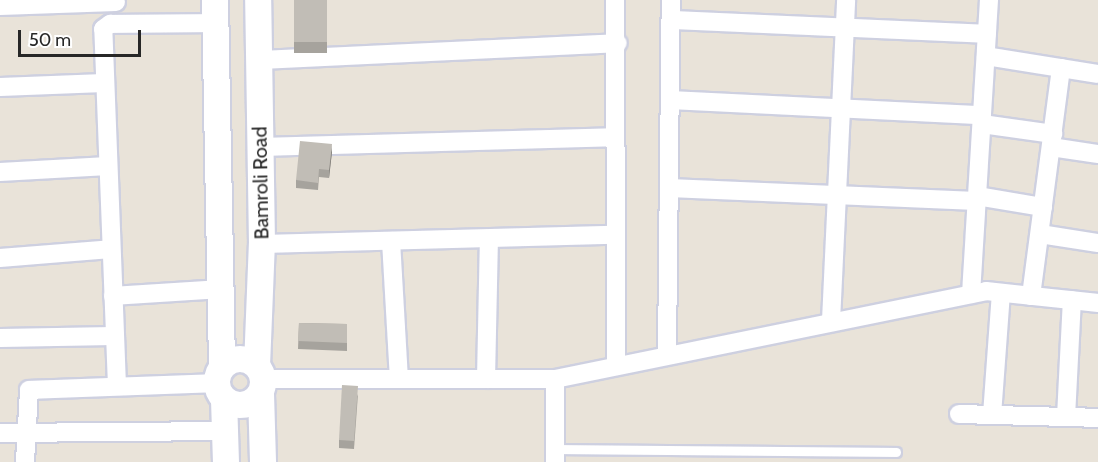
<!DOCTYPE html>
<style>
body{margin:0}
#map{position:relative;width:1098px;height:462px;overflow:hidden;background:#e9e3d9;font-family:Cabin,sans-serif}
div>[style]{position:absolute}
.roads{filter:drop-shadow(2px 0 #ced0e0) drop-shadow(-2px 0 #ced0e0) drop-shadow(0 2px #ced0e0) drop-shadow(0 -2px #ced0e0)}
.lane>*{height:9px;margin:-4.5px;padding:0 4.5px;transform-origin:4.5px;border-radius:4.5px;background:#fff}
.street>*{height:18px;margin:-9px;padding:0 9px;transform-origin:9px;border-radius:9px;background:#fff}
.secondary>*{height:26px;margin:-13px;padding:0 13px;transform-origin:13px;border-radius:13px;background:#fff}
.secondary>.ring{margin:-13px;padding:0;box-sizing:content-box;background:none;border:26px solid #fff;border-radius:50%}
.wall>*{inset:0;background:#a6a39d}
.shaded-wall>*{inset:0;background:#87847f}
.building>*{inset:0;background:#c1bdb6}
span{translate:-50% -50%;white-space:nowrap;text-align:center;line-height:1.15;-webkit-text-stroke:6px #fff;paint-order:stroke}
.street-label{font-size:20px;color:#272727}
.scale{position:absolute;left:18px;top:30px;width:123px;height:27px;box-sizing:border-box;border:3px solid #272727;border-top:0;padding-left:8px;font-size:18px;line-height:21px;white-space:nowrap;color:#272727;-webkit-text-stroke:4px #fff;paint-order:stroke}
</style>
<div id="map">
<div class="roads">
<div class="lane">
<div style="left:555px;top:449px;width:341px;rotate:0.5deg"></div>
</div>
<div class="street">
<div style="left:615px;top:0;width:366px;rotate:89.8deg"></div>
<div style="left:0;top:6px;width:116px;rotate:-2deg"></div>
<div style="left:671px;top:20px;width:316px;rotate:2.5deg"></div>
<div style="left:986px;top:56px;width:113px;rotate:9.1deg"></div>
<div style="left:259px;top:60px;width:359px;rotate:-2.7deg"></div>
<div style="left:0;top:87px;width:104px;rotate:-2.2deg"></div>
<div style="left:670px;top:100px;width:312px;rotate:2.8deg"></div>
<div style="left:982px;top:124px;width:72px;rotate:8deg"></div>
<div style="left:260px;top:147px;width:353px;rotate:-1.6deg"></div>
<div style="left:1051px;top:147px;width:48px;rotate:8.5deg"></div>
<div style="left:0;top:172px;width:108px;rotate:-3.2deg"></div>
<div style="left:669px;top:188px;width:308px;rotate:2.4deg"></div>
<div style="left:977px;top:196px;width:67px;rotate:9.5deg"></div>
<div style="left:1040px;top:234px;width:59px;rotate:8.8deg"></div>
<div style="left:391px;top:241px;width:137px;rotate:86.7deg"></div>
<div style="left:262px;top:244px;width:352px;rotate:-1.5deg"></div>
<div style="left:0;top:258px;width:111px;rotate:-4.6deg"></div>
<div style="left:971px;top:294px;width:295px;rotate:-86.5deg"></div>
<div style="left:113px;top:296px;width:108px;rotate:-3.7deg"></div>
<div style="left:1031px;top:296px;width:230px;rotate:-82.5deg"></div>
<div style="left:831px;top:321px;width:321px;rotate:-87.3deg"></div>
<div style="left:0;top:338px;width:114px;rotate:-1deg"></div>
<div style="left:667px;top:355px;width:355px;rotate:-89.4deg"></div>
<div style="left:263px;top:379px;width:292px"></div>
<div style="left:555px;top:379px;width:83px;rotate:90deg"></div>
<div style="left:486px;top:379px;width:140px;rotate:-88.8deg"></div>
<div style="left:555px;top:379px;width:440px;rotate:-11.5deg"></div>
<div style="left:986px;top:291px;width:113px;rotate:6.1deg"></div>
<div style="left:117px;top:386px;width:357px;rotate:-92.2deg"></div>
<div style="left:103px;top:29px;width:9px;rotate:-36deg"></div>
<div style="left:110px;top:24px;width:106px;rotate:-0.5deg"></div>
<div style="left:959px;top:414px;width:139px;rotate:1.6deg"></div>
<div style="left:992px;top:415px;width:122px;rotate:-85.8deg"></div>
<div style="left:1066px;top:417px;width:117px;rotate:-87.1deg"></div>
<div style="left:0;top:433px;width:225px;rotate:-0.5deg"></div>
<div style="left:25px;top:462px;width:72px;rotate:-86.8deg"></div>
<div style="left:29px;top:390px;width:188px;rotate:-2.1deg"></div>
</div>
<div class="secondary">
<div style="left:215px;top:0;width:366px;rotate:88.9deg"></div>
<div class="ring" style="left:217px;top:359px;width:20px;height:20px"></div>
<div style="left:257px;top:366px;width:122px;rotate:-87.7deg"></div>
<div style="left:262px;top:244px;width:244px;rotate:-90.9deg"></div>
<div style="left:261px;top:394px;width:68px;rotate:88.3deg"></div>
<div style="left:224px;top:399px;width:63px;rotate:88.2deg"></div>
</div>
</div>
<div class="wall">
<div style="clip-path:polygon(294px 0,327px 0,327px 53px,294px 53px)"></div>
<div style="clip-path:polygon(332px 152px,329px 178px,319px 177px,318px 190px,296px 188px,296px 180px)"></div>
<div style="clip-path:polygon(299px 323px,347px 324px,347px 351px,298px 349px)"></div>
<div style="clip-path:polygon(358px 394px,354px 449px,339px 448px,339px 440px)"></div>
</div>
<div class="shaded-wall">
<div style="clip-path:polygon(332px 144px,332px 152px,329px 178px,329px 170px)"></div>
</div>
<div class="building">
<div style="clip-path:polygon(294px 0,327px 0,327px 42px,294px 42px)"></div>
<div style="clip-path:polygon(300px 141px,332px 144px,329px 170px,319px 169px,318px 183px,296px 180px)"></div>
<div style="clip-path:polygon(299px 323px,347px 324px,347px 343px,298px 341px)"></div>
<div style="clip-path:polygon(342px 385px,358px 386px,354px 441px,339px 440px)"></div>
</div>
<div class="street-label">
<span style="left:261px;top:183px;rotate:-91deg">Bamroli Road</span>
</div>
<div class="scale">50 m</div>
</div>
